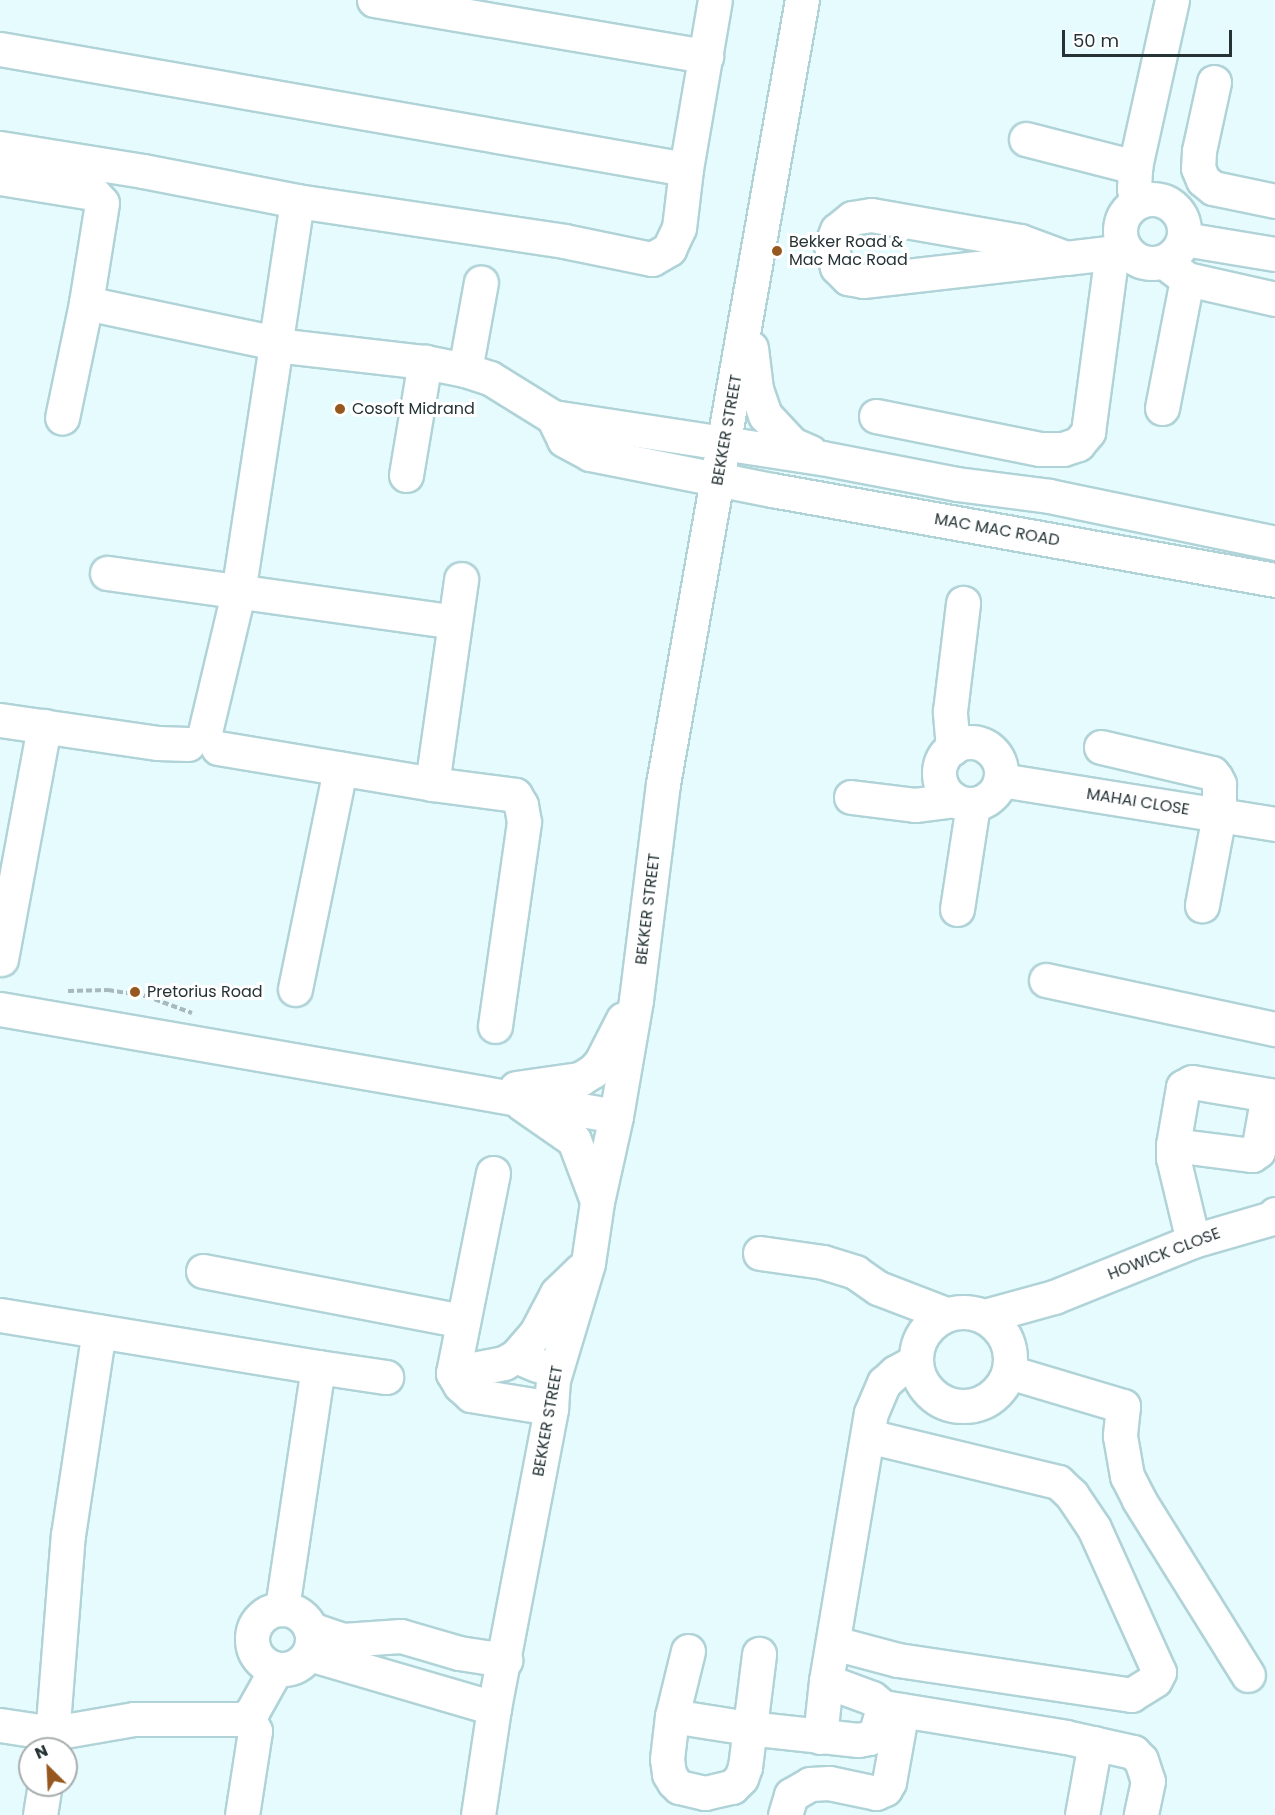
<!DOCTYPE html>
<style>
body{margin:0}
#map{position:relative;width:1275px;height:1815px;overflow:hidden;background:#e6fbfe;font-family:Poppins,sans-serif}
div>[style]{position:absolute}
.path>*{height:4px;margin-top:-2px;transform-origin:0;background:repeating-linear-gradient(90deg,#a7b9bc 0 6px,transparent 0 9px)}
.roads{filter:drop-shadow(2px 0 #b0d3d8) drop-shadow(-2px 0 #b0d3d8) drop-shadow(0 2px #b0d3d8) drop-shadow(0 -2px #b0d3d8)}
.minor>*{height:33px;margin:-16.5px;padding:0 16.5px;transform-origin:16.5px;border-radius:16.5px;background:#fff}
.minor>.ring{margin:-16.5px;padding:0;box-sizing:content-box;background:none;border:33px solid #fff;border-radius:50%}
.dots>*{width:16px;height:16px;translate:-50% -50%;box-sizing:border-box;border:3px solid #fff;border-radius:50%}
span{translate:-50% -50%;white-space:nowrap;text-align:center;line-height:1.15;-webkit-text-stroke:6px #fff;paint-order:stroke}
.poi-label{font-size:16px;color:#253335}
.left{translate:0 -50%;text-align:left}
.street-label{font-size:16px;color:#253335}
.north{position:absolute;left:18px;top:1737px;width:60px;height:60px;box-sizing:border-box;background:#fff;border:2px solid #a8adae;border-radius:50%;rotate:336deg;font-size:16px;font-weight:700;line-height:24px;text-align:center;color:#253335}
.north::after{content:'';display:block;margin:auto;width:21px;height:27px;background:#96581e;clip-path:polygon(50% 0,100% 100%,50% 72%,0 100%)}
.scale{position:absolute;left:1062px;top:30px;width:170px;height:27px;box-sizing:border-box;border:3px solid #253335;border-top:0;padding-left:8px;font-size:18px;line-height:21px;white-space:nowrap;color:#253335;-webkit-text-stroke:4px #fff;paint-order:stroke}
</style>
<div id="map">
<div class="path">
<div style="left:68px;top:991px;width:40px;rotate:-1.4deg"></div>
<div style="left:108px;top:990px;width:38px;rotate:9deg"></div>
<div style="left:146px;top:996px;width:49px;rotate:20.3deg"></div>
</div>
<div class="roads">
<div class="minor">
<div style="left:374px;top:0;width:337px;rotate:9.6deg"></div>
<div style="left:0;top:49px;width:696px;rotate:9.92deg"></div>
<div style="left:1214px;top:82px;width:71px;rotate:102.3deg"></div>
<div style="left:1199px;top:151px;width:17px;rotate:93deg"></div>
<div style="left:1198px;top:168px;width:13px;rotate:67deg"></div>
<div style="left:1203px;top:180px;width:13px;rotate:39deg"></div>
<div style="left:1213px;top:188px;width:63px;rotate:11.8deg"></div>
<div style="left:1026px;top:139px;width:113px;rotate:14.4deg"></div>
<div style="left:0;top:148px;width:145px;rotate:9.1deg"></div>
<div style="left:143px;top:171px;width:157px;rotate:11deg"></div>
<div style="left:297px;top:201px;width:270px;rotate:8.5deg"></div>
<div style="left:564px;top:241px;width:90px;rotate:11.6deg"></div>
<div style="left:652px;top:259px;width:20px;rotate:-30deg"></div>
<div style="left:669px;top:249px;width:23px;rotate:-65deg"></div>
<div style="left:679px;top:228px;width:59px;rotate:-83.2deg"></div>
<div style="left:686px;top:169px;width:171px;rotate:-80.3deg"></div>
<div style="left:0;top:178px;width:94px;rotate:9.2deg"></div>
<div style="left:93px;top:193px;width:13px;rotate:48deg"></div>
<div style="left:102px;top:203px;width:101px;rotate:99.1deg"></div>
<div style="left:86px;top:303px;width:117px;rotate:101.8deg"></div>
<div class="ring" style="left:1120px;top:199px;width:31px;height:31px"></div>
<div style="left:1138px;top:202px;width:14px;rotate:-107deg"></div>
<div style="left:1134px;top:189px;width:22px;rotate:-87deg"></div>
<div style="left:1135px;top:167px;width:171px;rotate:-77.5deg"></div>
<div style="left:1184px;top:239px;width:92px;rotate:9.4deg"></div>
<div style="left:1066px;top:258px;width:49px;rotate:-159.7deg"></div>
<div style="left:1020px;top:241px;width:151px;rotate:-170.1deg"></div>
<div style="left:871px;top:215px;width:19px;rotate:171deg"></div>
<div style="left:852px;top:218px;width:19px;rotate:141deg"></div>
<div style="left:837px;top:230px;width:17px;rotate:111deg"></div>
<div style="left:831px;top:246px;width:22px;rotate:74deg"></div>
<div style="left:837px;top:267px;width:16px;rotate:45deg"></div>
<div style="left:848px;top:278px;width:15px;rotate:11deg"></div>
<div style="left:863px;top:281px;width:204px;rotate:-6.5deg"></div>
<div style="left:1066px;top:258px;width:60px;rotate:-6.7deg"></div>
<div style="left:1171px;top:267px;width:20px;rotate:37deg"></div>
<div style="left:1187px;top:279px;width:90px;rotate:12.8deg"></div>
<div style="left:86px;top:303px;width:180px;rotate:11.9deg"></div>
<div style="left:278px;top:327px;width:127px;rotate:-81.4deg"></div>
<div style="left:293px;top:347px;width:133px;rotate:6.5deg"></div>
<div style="left:425px;top:362px;width:41px;rotate:11.3deg"></div>
<div style="left:465px;top:370px;width:26px;rotate:18deg"></div>
<div style="left:490px;top:378px;width:74px;rotate:31.8deg"></div>
<div style="left:553px;top:417px;width:272px;rotate:8.7deg"></div>
<div style="left:822px;top:458px;width:137px;rotate:10.9deg"></div>
<div style="left:957px;top:484px;width:93px;rotate:7.4deg"></div>
<div style="left:1049px;top:496px;width:231px;rotate:11.7deg"></div>
<div style="left:751px;top:348px;width:41px;rotate:83deg"></div>
<div style="left:756px;top:389px;width:28px;rotate:71deg"></div>
<div style="left:765px;top:415px;width:40px;rotate:47deg"></div>
<div style="left:792px;top:444px;width:20px;rotate:24deg"></div>
<div style="left:465px;top:370px;width:89px;rotate:-79.7deg"></div>
<div style="left:1162px;top:408px;width:131px;rotate:-79deg"></div>
<div style="left:876px;top:416px;width:167px;rotate:11.4deg"></div>
<div style="left:1040px;top:449px;width:23px"></div>
<div style="left:1063px;top:449px;width:16px;rotate:-18deg"></div>
<div style="left:1078px;top:444px;width:16px;rotate:-50deg"></div>
<div style="left:1088px;top:432px;width:181px;rotate:-82.4deg"></div>
<div style="left:553px;top:417px;width:25px;rotate:64deg"></div>
<div style="left:564px;top:440px;width:30px;rotate:28deg"></div>
<div style="left:590px;top:454px;width:186px;rotate:11.2deg"></div>
<div style="left:772px;top:490px;width:511px;rotate:10.14deg"></div>
<div style="left:406px;top:475px;width:115px;rotate:-80.5deg"></div>
<div style="left:107px;top:573px;width:351px;rotate:8deg"></div>
<div style="left:0;top:720px;width:160px;rotate:8.3deg"></div>
<div style="left:158px;top:743px;width:30px;rotate:2deg"></div>
<div style="left:205px;top:732px;width:143px;rotate:-76.6deg"></div>
<div style="left:238px;top:593px;width:238px;rotate:-81.3deg"></div>
<div class="ring" style="left:939px;top:742px;width:29px;height:29px"></div>
<div style="left:1101px;top:747px;width:114px;rotate:13.2deg"></div>
<div style="left:1212px;top:773px;width:6px;rotate:51deg"></div>
<div style="left:1216px;top:778px;width:7px;rotate:63deg"></div>
<div style="left:1219px;top:784px;width:31px;rotate:90deg"></div>
<div style="left:1219px;top:815px;width:92px;rotate:100.7deg"></div>
<div style="left:218px;top:748px;width:217px;rotate:9.5deg"></div>
<div style="left:432px;top:784px;width:84px;rotate:7.5deg"></div>
<div style="left:515px;top:795px;width:12px;rotate:59deg"></div>
<div style="left:521px;top:805px;width:17px;rotate:80deg"></div>
<div style="left:524px;top:822px;width:206px;rotate:98.1deg"></div>
<div style="left:953px;top:748px;width:37px;rotate:-95deg"></div>
<div style="left:950px;top:711px;width:109px;rotate:-83.1deg"></div>
<div style="left:1001px;top:780px;width:278px;rotate:9.1deg"></div>
<div style="left:432px;top:784px;width:207px;rotate:-81.9deg"></div>
<div style="left:851px;top:797px;width:64px;rotate:7.1deg"></div>
<div style="left:915px;top:805px;width:39px;rotate:-7deg"></div>
<div style="left:957px;top:909px;width:106px;rotate:-81.3deg"></div>
<div style="left:1px;top:959px;width:237px;rotate:-79.5deg"></div>
<div style="left:1046px;top:980px;width:234px;rotate:12.1deg"></div>
<div style="left:295px;top:989px;width:225px;rotate:-78.4deg"></div>
<div style="left:0;top:1009px;width:625px;rotate:9.85deg"></div>
<div style="left:516px;top:1088px;width:65px;rotate:-8deg"></div>
<div style="left:580px;top:1079px;width:15px;rotate:-32deg"></div>
<div style="left:593px;top:1071px;width:12px;rotate:-48deg"></div>
<div style="left:601px;top:1062px;width:48px;rotate:-62.9deg"></div>
<div style="left:522px;top:1104px;width:63px;rotate:34.7deg"></div>
<div style="left:574px;top:1140px;width:65px;rotate:69.3deg"></div>
<div style="left:1173px;top:1145px;width:80px;rotate:7.2deg"></div>
<div style="left:1252px;top:1155px;width:7px;rotate:-34deg"></div>
<div style="left:1258px;top:1151px;width:57px;rotate:-79.9deg"></div>
<div style="left:493px;top:1173px;width:204px;rotate:101.3deg"></div>
<div style="left:453px;top:1373px;width:14px;rotate:60deg"></div>
<div style="left:460px;top:1385px;width:15px;rotate:42deg"></div>
<div style="left:471px;top:1395px;width:81px;rotate:9.2deg"></div>
<div style="left:1193px;top:1241px;width:85px;rotate:-103.5deg"></div>
<div style="left:1173px;top:1158px;width:13px;rotate:-90deg"></div>
<div style="left:1173px;top:1145px;width:59px;rotate:-80.2deg"></div>
<div style="left:1183px;top:1087px;width:10px;rotate:-29deg"></div>
<div style="left:1192px;top:1082px;width:84px;rotate:9.6deg"></div>
<div style="left:760px;top:1253px;width:64px;rotate:8.1deg"></div>
<div style="left:823px;top:1262px;width:34px;rotate:17deg"></div>
<div style="left:855px;top:1272px;width:28px;rotate:35deg"></div>
<div style="left:878px;top:1288px;width:73px;rotate:20.9deg"></div>
<div style="left:203px;top:1271px;width:265px;rotate:10.9deg"></div>
<div class="ring" style="left:916px;top:1312px;width:61px;height:61px"></div>
<div style="left:0;top:1315px;width:322px;rotate:9.3deg"></div>
<div style="left:318px;top:1367px;width:245px;rotate:98.5deg"></div>
<div style="left:985px;top:1316px;width:72px;rotate:-15.4deg"></div>
<div style="left:1054px;top:1297px;width:150px;rotate:-21.9deg"></div>
<div style="left:1193px;top:1241px;width:82px;rotate:-16.2deg"></div>
<div style="left:1272px;top:1218px;width:5px;rotate:-53deg"></div>
<div style="left:516px;top:1356px;width:30px;rotate:-49deg"></div>
<div style="left:536px;top:1333px;width:45px;rotate:-62.3deg"></div>
<div style="left:557px;top:1293px;width:33px;rotate:-44deg"></div>
<div style="left:318px;top:1367px;width:69px;rotate:8.4deg"></div>
<div style="left:1009px;top:1372px;width:119px;rotate:16.6deg"></div>
<div style="left:1123px;top:1406px;width:30px;rotate:96deg"></div>
<div style="left:1120px;top:1436px;width:41px;rotate:80.1deg"></div>
<div style="left:1127px;top:1476px;width:27px;rotate:63deg"></div>
<div style="left:1139px;top:1500px;width:206px;rotate:58.1deg"></div>
<div style="left:453px;top:1373px;width:52px;rotate:-11.1deg"></div>
<div style="left:504px;top:1363px;width:14px;rotate:-30deg"></div>
<div style="left:516px;top:1356px;width:23px;rotate:23deg"></div>
<div class="ring" style="left:252px;top:1609px;width:27px;height:27px"></div>
<div style="left:311px;top:1629px;width:34px;rotate:19deg"></div>
<div style="left:343px;top:1640px;width:58px;rotate:-3.9deg"></div>
<div style="left:401px;top:1636px;width:60px;rotate:16.3deg"></div>
<div style="left:459px;top:1653px;width:47px;rotate:8.7deg"></div>
<div style="left:834px;top:1643px;width:66px;rotate:14.9deg"></div>
<div style="left:898px;top:1660px;width:236px;rotate:8.5deg"></div>
<div style="left:1131px;top:1695px;width:28px;rotate:-32deg"></div>
<div style="left:1155px;top:1680px;width:9px;rotate:-63deg"></div>
<div style="left:1159px;top:1672px;width:158px;rotate:-114.3deg"></div>
<div style="left:1094px;top:1528px;width:40px;rotate:-124deg"></div>
<div style="left:1072px;top:1495px;width:19px;rotate:-137deg"></div>
<div style="left:1058px;top:1482px;width:195px;rotate:-166.4deg"></div>
<div style="left:688px;top:1651px;width:67px;rotate:103.8deg"></div>
<div style="left:672px;top:1716px;width:43px;rotate:96.6deg"></div>
<div style="left:667px;top:1759px;width:15px;rotate:82deg"></div>
<div style="left:669px;top:1774px;width:9px;rotate:58deg"></div>
<div style="left:674px;top:1782px;width:7px;rotate:45deg"></div>
<div style="left:679px;top:1787px;width:27px;rotate:13deg"></div>
<div style="left:705px;top:1793px;width:28px;rotate:-13deg"></div>
<div style="left:732px;top:1787px;width:13px;rotate:-45deg"></div>
<div style="left:741px;top:1778px;width:12px;rotate:-70deg"></div>
<div style="left:745px;top:1767px;width:114px;rotate:-82.9deg"></div>
<div style="left:309px;top:1654px;width:193px;rotate:16.3deg"></div>
<div style="left:883px;top:1707px;width:185px;rotate:9.3deg"></div>
<div style="left:1066px;top:1737px;width:69px;rotate:12.6deg"></div>
<div style="left:1133px;top:1752px;width:11px;rotate:45deg"></div>
<div style="left:1141px;top:1760px;width:22px;rotate:72deg"></div>
<div style="left:1148px;top:1781px;width:35px;rotate:102deg"></div>
<div style="left:672px;top:1716px;width:77px;rotate:9deg"></div>
<div style="left:748px;top:1728px;width:111px;rotate:6.2deg"></div>
<div style="left:858px;top:1740px;width:11px;rotate:-10deg"></div>
<div style="left:869px;top:1738px;width:9px;rotate:-41deg"></div>
<div style="left:876px;top:1732px;width:26px;rotate:-74deg"></div>
<div style="left:883px;top:1707px;width:14px;rotate:-141deg"></div>
<div style="left:872px;top:1698px;width:49px;rotate:-159.7deg"></div>
<div style="left:0;top:1725px;width:54px;rotate:8.6deg"></div>
<div style="left:53px;top:1733px;width:82px;rotate:-9.8deg"></div>
<div style="left:134px;top:1719px;width:110px"></div>
<div style="left:244px;top:1719px;width:11px;rotate:-41deg"></div>
<div style="left:252px;top:1712px;width:49px;rotate:-60.8deg"></div>
<div style="left:820px;top:1737px;width:56px;rotate:-83.9deg"></div>
<div style="left:826px;top:1681px;width:272px;rotate:-80.5deg"></div>
<div style="left:871px;top:1413px;width:33px;rotate:-67deg"></div>
<div style="left:884px;top:1383px;width:16px;rotate:-43deg"></div>
<div style="left:896px;top:1372px;width:21px;rotate:-28deg"></div>
<div style="left:51px;top:1749px;width:215px;rotate:-85.5deg"></div>
<div style="left:68px;top:1535px;width:206px;rotate:-81.4deg"></div>
<div style="left:40px;top:1815px;width:30px;rotate:-81deg"></div>
<div style="left:242px;top:1815px;width:85px;rotate:-81.2deg"></div>
<div style="left:255px;top:1731px;width:16px;rotate:-117deg"></div>
<div style="left:478px;top:1815px;width:108px;rotate:-81.5deg"></div>
<div style="left:494px;top:1708px;width:305px;rotate:-79.2deg"></div>
<div style="left:551px;top:1408px;width:28px;rotate:-86deg"></div>
<div style="left:553px;top:1380px;width:122px;rotate:-73.3deg"></div>
<div style="left:588px;top:1263px;width:62px;rotate:-81.6deg"></div>
<div style="left:597px;top:1202px;width:88px;rotate:-77.5deg"></div>
<div style="left:616px;top:1116px;width:118px;rotate:-80.2deg"></div>
<div style="left:636px;top:1000px;width:218px;rotate:-82.9deg"></div>
<div style="left:663px;top:784px;width:796px;rotate:-79.95deg"></div>
<div style="left:785px;top:1815px;width:21px;rotate:-73deg"></div>
<div style="left:791px;top:1795px;width:22px;rotate:-30deg"></div>
<div style="left:810px;top:1784px;width:19px;rotate:-3deg"></div>
<div style="left:829px;top:1783px;width:48px;rotate:12deg"></div>
<div style="left:876px;top:1793px;width:10px;rotate:-24deg"></div>
<div style="left:885px;top:1789px;width:8px;rotate:-60deg"></div>
<div style="left:889px;top:1782px;width:73px;rotate:-79.8deg"></div>
<div style="left:1082px;top:1815px;width:73px;rotate:-79.8deg"></div>
</div>
</div>
<div class="dots">
<div style="left:777px;top:251px;background:#96581e"></div>
<div style="left:340px;top:409px;background:#96581e"></div>
<div style="left:135px;top:992px;background:#96581e"></div>
</div>
<div class="poi-label">
<span class="left" style="left:789px;top:251px">Bekker Road &amp;<br>Mac Mac Road</span>
<span class="left" style="left:352px;top:409px">Cosoft Midrand</span>
<span class="left" style="left:147px;top:992px">Pretorius Road</span>
</div>
<div class="street-label">
<span style="left:727px;top:430px;rotate:-80deg">BEKKER STREET</span>
<span style="left:997px;top:530px;rotate:10deg">MAC MAC ROAD</span>
<span style="left:1138px;top:802px;rotate:9deg">MAHAI CLOSE</span>
<span style="left:648px;top:909px;rotate:-83deg">BEKKER STREET</span>
<span style="left:1164px;top:1254px;rotate:-21deg">HOWICK CLOSE</span>
<span style="left:548px;top:1421px;rotate:-80deg">BEKKER STREET</span>
</div>
<div class="north">N</div>
<div class="scale">50 m</div>
</div>
